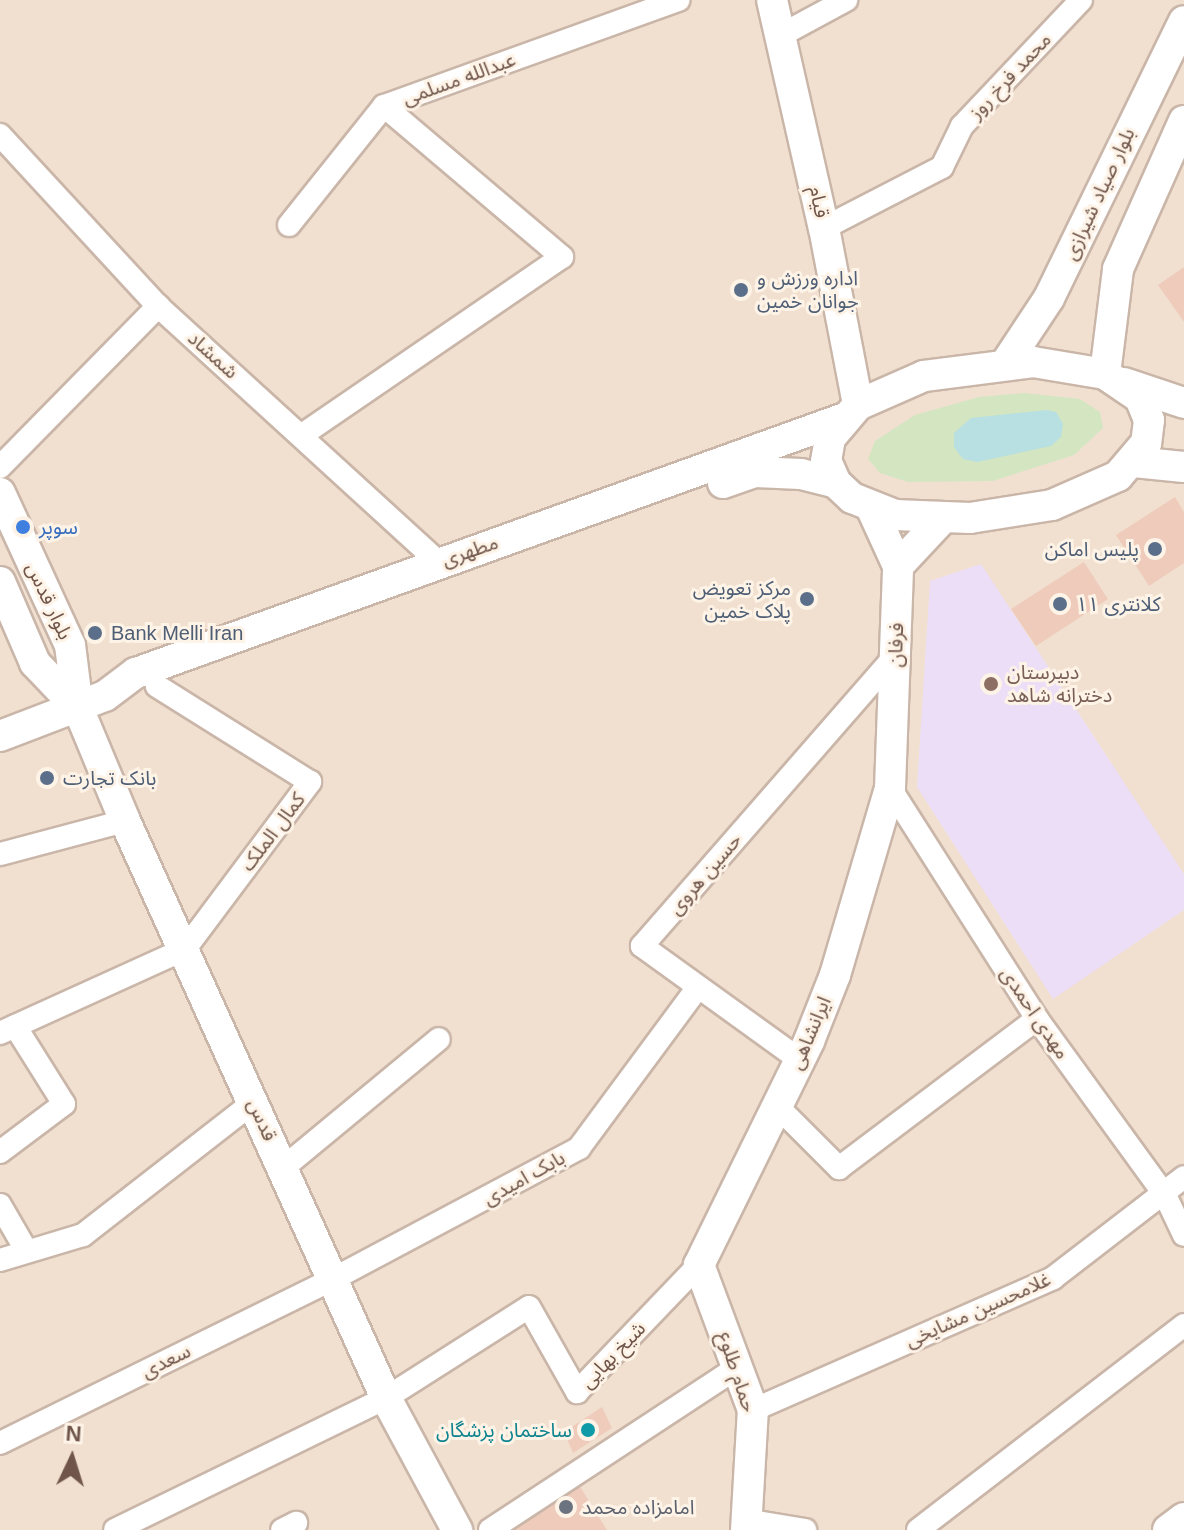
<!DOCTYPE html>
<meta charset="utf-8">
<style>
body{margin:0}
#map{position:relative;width:1184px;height:1530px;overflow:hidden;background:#faefe1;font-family:Helvetica,"Noto Sans Arabic",sans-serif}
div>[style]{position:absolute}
.residential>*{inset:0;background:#f1e0d0}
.education>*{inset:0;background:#ecdef6}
.green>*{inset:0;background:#d3e6c1}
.water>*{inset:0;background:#b8dfe2}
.building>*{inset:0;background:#eecbbb}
.roads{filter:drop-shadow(2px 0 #cab6a9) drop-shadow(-2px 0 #cab6a9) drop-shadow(0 2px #cab6a9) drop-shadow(0 -2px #cab6a9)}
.street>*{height:22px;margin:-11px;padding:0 11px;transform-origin:11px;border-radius:11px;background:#fff}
.secondary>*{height:30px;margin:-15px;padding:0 15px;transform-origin:15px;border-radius:15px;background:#fff}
.dots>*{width:22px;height:22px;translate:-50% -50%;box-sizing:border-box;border:4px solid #fef3e7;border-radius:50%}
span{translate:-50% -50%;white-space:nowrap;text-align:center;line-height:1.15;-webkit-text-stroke:6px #fef3e7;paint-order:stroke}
.street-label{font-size:20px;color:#70554a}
.service-label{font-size:20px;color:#4e5e75}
.left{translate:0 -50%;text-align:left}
.right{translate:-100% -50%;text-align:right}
.shop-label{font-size:20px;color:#366cbe}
.education-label{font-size:20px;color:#785e54}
.culture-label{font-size:20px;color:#0d838f}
.worship-label{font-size:20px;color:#5b616d}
.north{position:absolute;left:32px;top:1418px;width:80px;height:80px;-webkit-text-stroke:6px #fef3e7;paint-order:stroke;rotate:4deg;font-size:22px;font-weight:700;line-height:32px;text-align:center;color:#70554a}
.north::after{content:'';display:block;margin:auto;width:28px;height:36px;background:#70554a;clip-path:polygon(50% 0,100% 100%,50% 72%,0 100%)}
</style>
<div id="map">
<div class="residential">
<div style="clip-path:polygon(0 0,1184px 0,1184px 1530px,0 1530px)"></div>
</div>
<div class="education">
<div style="clip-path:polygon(981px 564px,1184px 874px,1184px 910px,1053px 999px,917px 787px,930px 581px)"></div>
</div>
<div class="green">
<div style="clip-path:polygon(1024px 393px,1080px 399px,1100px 412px,1103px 428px,1074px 455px,993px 481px,908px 482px,880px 473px,868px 459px,875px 441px,915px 415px,979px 397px)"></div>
</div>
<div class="water">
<div style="clip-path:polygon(1047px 410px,1056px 412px,1063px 424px,1061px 437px,1051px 446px,977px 462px,963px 459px,954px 447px,954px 433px,971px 418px)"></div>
</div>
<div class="building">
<div style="clip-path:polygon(1184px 267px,1184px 322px,1158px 285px)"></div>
<div style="clip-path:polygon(1175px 497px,1184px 512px,1184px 563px,1149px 586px,1116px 535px)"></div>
<div style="clip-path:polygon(1084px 562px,1108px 599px,1036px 646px,1011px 609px)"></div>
<div style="clip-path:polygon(602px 1407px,612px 1428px,573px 1453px,564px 1432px)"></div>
<div style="clip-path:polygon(579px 1485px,607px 1530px,499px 1530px)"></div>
</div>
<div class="roads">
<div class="street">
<div style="left:783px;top:34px;width:72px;rotate:-28.4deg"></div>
<div style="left:0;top:135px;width:233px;rotate:47.3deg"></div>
<div style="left:158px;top:306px;width:379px;rotate:42.4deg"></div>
<div style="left:289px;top:225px;width:152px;rotate:-51.4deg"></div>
<div style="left:384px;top:106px;width:313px;rotate:-19.8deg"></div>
<div style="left:824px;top:228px;width:133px;rotate:-27.3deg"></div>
<div style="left:942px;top:167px;width:46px;rotate:-64deg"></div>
<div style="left:962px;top:126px;width:173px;rotate:-46.6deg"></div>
<div style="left:302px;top:435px;width:315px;rotate:-34.4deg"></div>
<div style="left:562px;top:257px;width:233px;rotate:-139.7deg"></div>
<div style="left:0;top:467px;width:226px;rotate:-45.5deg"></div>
<div style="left:890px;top:788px;width:274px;rotate:57.5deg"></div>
<div style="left:1037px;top:1019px;width:218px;rotate:54deg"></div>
<div style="left:1165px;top:1195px;width:44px;rotate:64.6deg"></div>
<div style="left:0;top:854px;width:129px;rotate:-14.8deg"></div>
<div style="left:0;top:1033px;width:203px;rotate:-24.4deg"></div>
<div style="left:185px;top:949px;width:209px;rotate:-53.2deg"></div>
<div style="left:310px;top:782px;width:181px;rotate:-147.9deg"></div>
<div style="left:800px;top:1060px;width:195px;rotate:-144.2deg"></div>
<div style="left:642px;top:946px;width:386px;rotate:-48.9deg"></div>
<div style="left:777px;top:1106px;width:88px;rotate:45deg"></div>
<div style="left:839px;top:1168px;width:248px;rotate:-37deg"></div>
<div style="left:0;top:1152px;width:80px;rotate:-36.9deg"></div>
<div style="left:64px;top:1104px;width:92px;rotate:-122.1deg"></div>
<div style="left:283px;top:1168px;width:202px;rotate:-39.6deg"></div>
<div style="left:0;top:1205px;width:52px;rotate:60deg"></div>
<div style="left:0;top:1260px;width:87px;rotate:-16.8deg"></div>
<div style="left:83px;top:1235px;width:217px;rotate:-37.9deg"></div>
<div style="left:753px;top:1410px;width:328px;rotate:-23.7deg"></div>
<div style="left:1053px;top:1278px;width:165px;rotate:-37.6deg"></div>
<div style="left:0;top:1443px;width:371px;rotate:-26.2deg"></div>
<div style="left:333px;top:1279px;width:279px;rotate:-28deg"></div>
<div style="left:579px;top:1148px;width:200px;rotate:-53.5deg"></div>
<div style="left:750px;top:1521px;width:56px;rotate:9.3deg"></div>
<div style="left:115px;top:1530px;width:301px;rotate:-26deg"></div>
<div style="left:386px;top:1398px;width:169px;rotate:-32.5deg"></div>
<div style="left:529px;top:1307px;width:98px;rotate:60.5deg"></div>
<div style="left:577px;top:1392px;width:176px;rotate:-46.2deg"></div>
<div style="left:282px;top:1530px;width:16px;rotate:-27deg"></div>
<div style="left:490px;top:1530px;width:295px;rotate:-33.3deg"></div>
<div style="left:918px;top:1530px;width:336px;rotate:-37.6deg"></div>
</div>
<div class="secondary">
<div style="left:772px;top:0;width:234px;rotate:77.2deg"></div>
<div style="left:824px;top:228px;width:180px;rotate:79.1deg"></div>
<div style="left:1033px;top:362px;width:73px;rotate:9.5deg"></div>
<div style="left:1105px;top:374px;width:42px;rotate:34.4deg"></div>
<div style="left:1140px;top:398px;width:24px;rotate:68deg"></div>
<div style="left:1149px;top:420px;width:23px;rotate:97deg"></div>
<div style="left:1146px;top:443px;width:43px;rotate:130.3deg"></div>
<div style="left:1118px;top:476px;width:72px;rotate:156.3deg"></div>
<div style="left:1052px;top:505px;width:83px;rotate:171deg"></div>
<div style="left:970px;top:518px;width:75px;rotate:-177.7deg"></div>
<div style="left:895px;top:515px;width:46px;rotate:-158.4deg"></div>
<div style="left:852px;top:498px;width:22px;rotate:-137deg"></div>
<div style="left:836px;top:483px;width:24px;rotate:-114deg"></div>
<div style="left:826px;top:461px;width:23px;rotate:-80deg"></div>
<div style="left:830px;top:438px;width:43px;rotate:-49.7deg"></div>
<div style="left:858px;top:405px;width:72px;rotate:-23.7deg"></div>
<div style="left:924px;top:376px;width:110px;rotate:-7.3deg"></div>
<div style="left:1006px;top:363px;width:78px;rotate:-56.5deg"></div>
<div style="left:1049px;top:298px;width:308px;rotate:-64deg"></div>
<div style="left:1105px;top:374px;width:106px;rotate:-82.9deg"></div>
<div style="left:1118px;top:269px;width:162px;rotate:-66deg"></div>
<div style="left:1124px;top:383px;width:63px;rotate:18.4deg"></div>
<div style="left:1134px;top:462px;width:50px;rotate:5.7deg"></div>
<div style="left:723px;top:483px;width:34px;rotate:-19deg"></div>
<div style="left:755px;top:472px;width:46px;rotate:2.5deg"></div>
<div style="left:801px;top:474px;width:36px;rotate:14deg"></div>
<div style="left:0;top:493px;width:167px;rotate:65.3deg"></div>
<div style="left:70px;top:645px;width:64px;rotate:82.8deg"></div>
<div style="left:78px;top:708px;width:122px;rotate:67.4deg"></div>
<div style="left:125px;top:821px;width:633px;rotate:65.66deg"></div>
<div style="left:386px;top:1398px;width:150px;rotate:61.7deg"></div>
<div style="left:898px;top:566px;width:64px;rotate:-46.9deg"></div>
<div style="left:0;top:582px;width:88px;rotate:66.6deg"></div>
<div style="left:35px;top:663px;width:62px;rotate:46.3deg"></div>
<div style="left:0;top:736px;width:112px;rotate:-20.9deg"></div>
<div style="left:105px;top:696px;width:39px;rotate:-37deg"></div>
<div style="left:136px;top:673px;width:750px;rotate:-19.79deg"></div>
<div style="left:746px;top:1530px;width:120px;rotate:-86.7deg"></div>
<div style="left:753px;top:1410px;width:155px;rotate:-110.4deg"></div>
<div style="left:699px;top:1265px;width:250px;rotate:-63.8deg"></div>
<div style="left:809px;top:1041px;width:71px;rotate:-68.5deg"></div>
<div style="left:835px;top:975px;width:195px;rotate:-73.6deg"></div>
<div style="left:890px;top:788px;width:222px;rotate:-87.9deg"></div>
<div style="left:898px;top:566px;width:65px;rotate:-114.6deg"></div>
<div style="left:1168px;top:1530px;width:20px;rotate:-37deg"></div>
</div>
</div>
<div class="dots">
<div style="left:741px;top:290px;background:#5c6f8a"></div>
<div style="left:23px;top:527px;background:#3f7fe0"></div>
<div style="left:1155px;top:549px;background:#5c6f8a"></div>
<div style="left:807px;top:599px;background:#5c6f8a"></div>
<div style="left:1060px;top:604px;background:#5c6f8a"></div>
<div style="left:95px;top:633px;background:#5c6f8a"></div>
<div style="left:991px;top:684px;background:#8d6e63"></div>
<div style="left:47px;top:778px;background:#5c6f8a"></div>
<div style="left:588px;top:1430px;background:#0f9aa8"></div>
<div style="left:566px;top:1507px;background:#6b7280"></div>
</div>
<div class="street-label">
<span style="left:1010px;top:76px;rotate:-47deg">محمد فرخ روز</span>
<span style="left:459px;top:79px;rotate:-20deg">عبدالله مسلمی</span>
<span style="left:1099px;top:194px;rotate:-65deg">بلوار صیاد شیرازی</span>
<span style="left:819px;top:202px;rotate:78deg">قیام</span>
<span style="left:213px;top:355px;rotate:42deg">شمشاد</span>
<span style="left:470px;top:551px;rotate:-19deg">مطهری</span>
<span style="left:49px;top:601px;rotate:65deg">بلوار قدس</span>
<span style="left:896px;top:645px;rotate:-88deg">فرفان</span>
<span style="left:273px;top:832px;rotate:-53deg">کمال الملک</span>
<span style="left:705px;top:874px;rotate:-49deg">حسین هروی</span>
<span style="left:1035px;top:1013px;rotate:56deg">مهدی احمدی</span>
<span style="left:810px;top:1033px;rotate:-67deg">ایرانشاهی</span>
<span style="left:262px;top:1120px;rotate:66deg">قدس</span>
<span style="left:524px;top:1178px;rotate:-29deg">بابک امیدی</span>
<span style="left:978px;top:1310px;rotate:-24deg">غلامحسین مشایخی</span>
<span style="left:613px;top:1355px;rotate:-46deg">شیخ بهایی</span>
<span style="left:166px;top:1361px;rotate:-26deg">سعدی</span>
<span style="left:737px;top:1372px;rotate:72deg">حمام طلوع</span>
</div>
<div class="service-label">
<span class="left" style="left:757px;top:290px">اداره ورزش و<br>جوانان خمین</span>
<span class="right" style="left:1139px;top:549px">پلیس اماکن</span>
<span class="right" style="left:791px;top:600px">مرکز تعویض<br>پلاک خمین</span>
<span class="left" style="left:1076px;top:604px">کلانتری ۱۱</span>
<span class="left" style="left:111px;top:633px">Bank Melli Iran</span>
<span class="left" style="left:63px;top:778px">بانک تجارت</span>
</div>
<div class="shop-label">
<span class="left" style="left:39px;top:527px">سوپر</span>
</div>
<div class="education-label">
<span class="left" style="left:1007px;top:684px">دبیرستان<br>دخترانه شاهد</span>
</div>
<div class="culture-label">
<span class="right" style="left:572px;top:1430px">ساختمان پزشگان</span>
</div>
<div class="worship-label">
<span class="left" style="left:582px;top:1507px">امامزاده محمد</span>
</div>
<div class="north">N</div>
</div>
